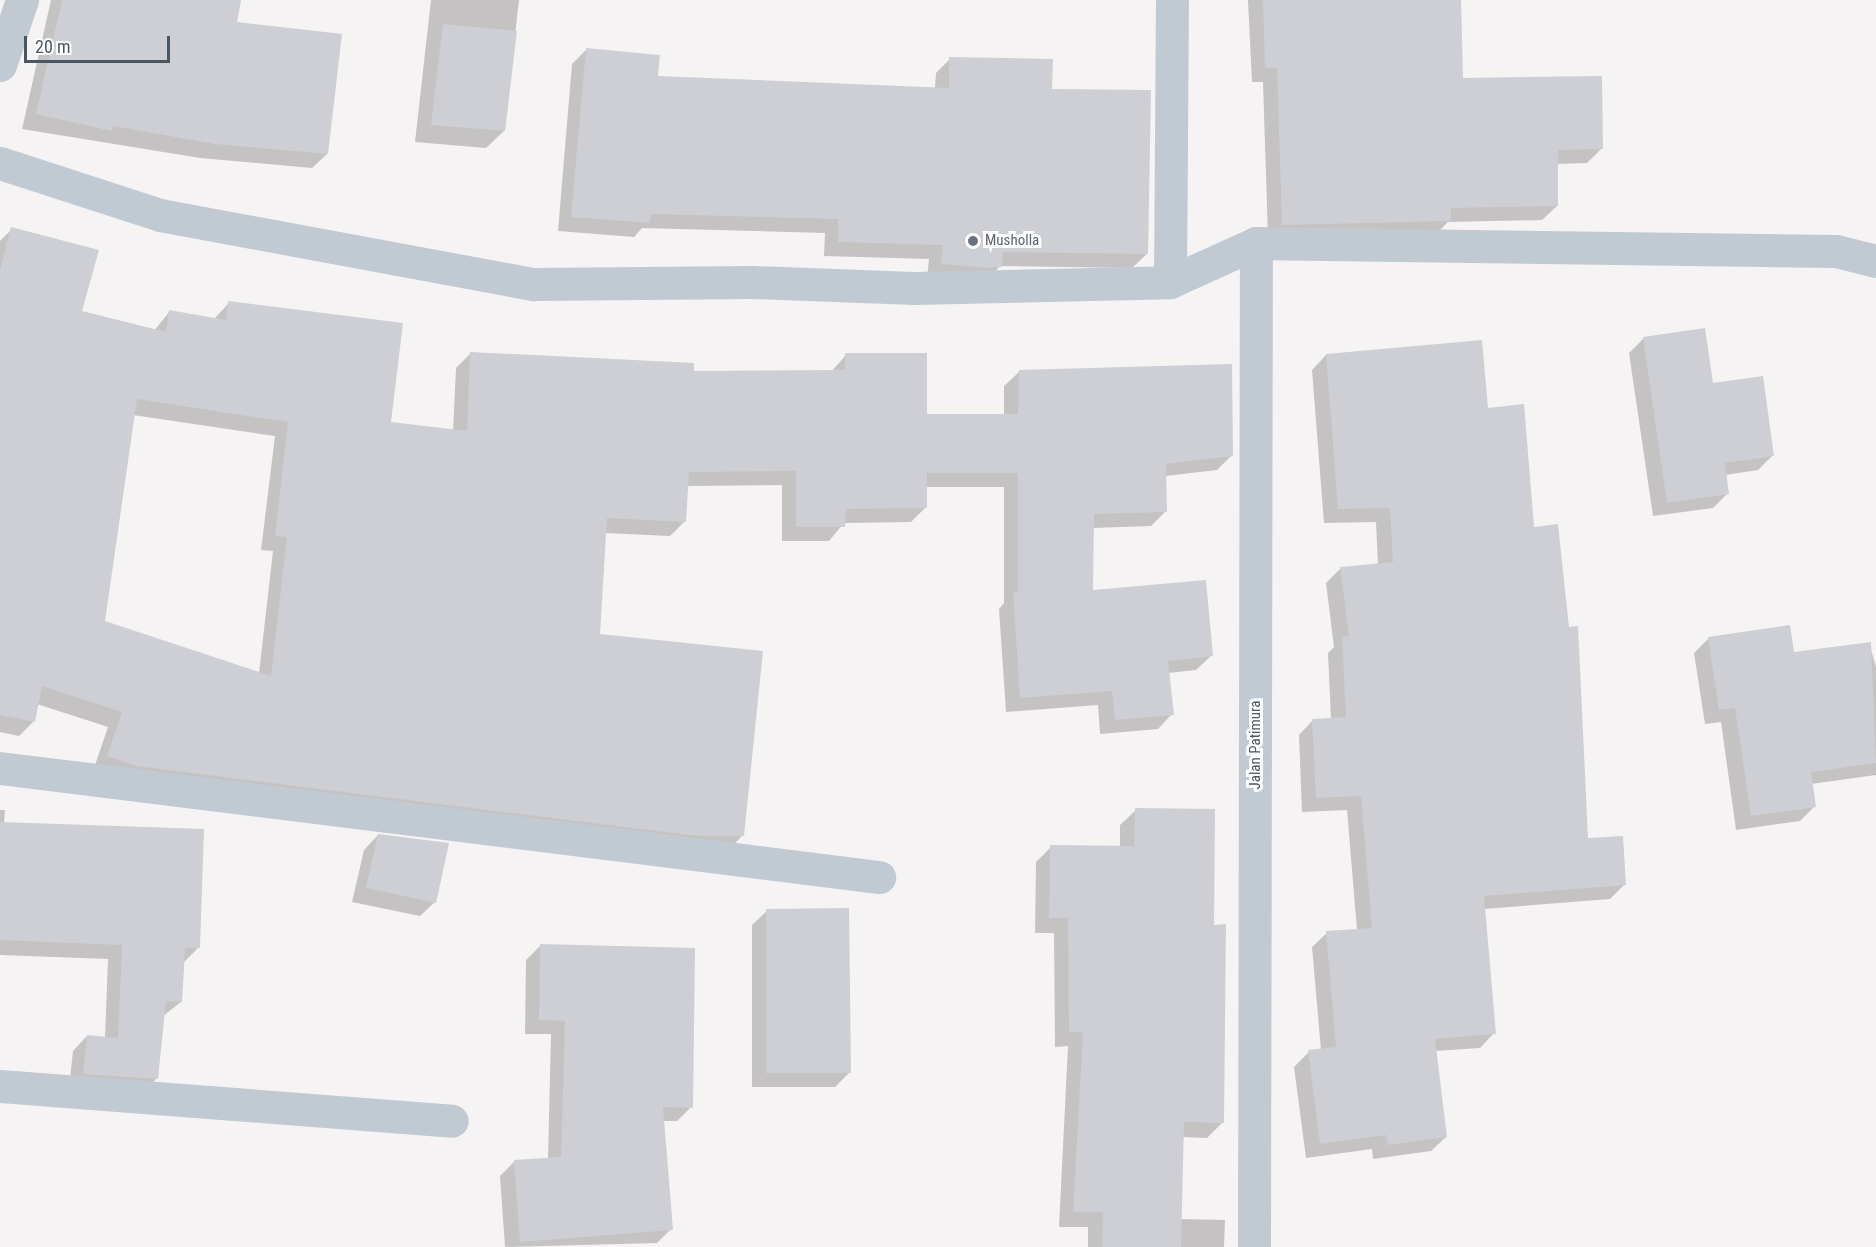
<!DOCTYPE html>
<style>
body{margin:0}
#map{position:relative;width:1876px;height:1247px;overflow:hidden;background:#f5f3f3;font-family:"Roboto Condensed",sans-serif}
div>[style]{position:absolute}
.shadow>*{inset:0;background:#0003}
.building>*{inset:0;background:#cdcfd5}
.street>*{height:33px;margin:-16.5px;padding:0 16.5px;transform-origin:16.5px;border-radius:16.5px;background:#c1cad2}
.dots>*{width:16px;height:16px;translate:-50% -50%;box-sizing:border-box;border:3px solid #fff;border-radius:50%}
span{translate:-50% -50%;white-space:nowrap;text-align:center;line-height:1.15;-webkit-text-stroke:6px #fff;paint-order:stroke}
.worship-label{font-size:15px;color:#5b616d}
.left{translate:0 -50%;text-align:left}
.street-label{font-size:15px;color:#4a5661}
.scale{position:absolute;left:24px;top:36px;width:146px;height:27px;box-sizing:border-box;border:3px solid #4a5661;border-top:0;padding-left:8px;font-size:18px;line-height:21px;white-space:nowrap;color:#4a5661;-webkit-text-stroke:4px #fff;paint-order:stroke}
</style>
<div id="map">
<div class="shadow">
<div style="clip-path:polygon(51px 0,240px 0,235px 24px,327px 154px,312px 168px,200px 158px,22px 129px)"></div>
<div style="clip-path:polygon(431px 0,519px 0,504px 131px,486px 148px,415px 142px)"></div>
<div style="clip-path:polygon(1248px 0,1459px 0,1462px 80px,1601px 149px,1587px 163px,1557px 164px,1557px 206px,1542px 220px,1448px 222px,1435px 235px,1268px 238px,1263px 82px,1252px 82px)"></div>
<div style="clip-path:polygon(586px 50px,656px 78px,935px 88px,936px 73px,950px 59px,1051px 90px,1147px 254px,1132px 268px,1000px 266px,986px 281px,927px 278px,929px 259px,824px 256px,825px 233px,642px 228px,634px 237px,558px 231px,572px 64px)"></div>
<div style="clip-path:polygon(evenodd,12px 229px,81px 312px,154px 331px,170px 311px,214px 319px,229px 303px,389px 423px,453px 431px,456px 368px,471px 353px,692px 372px,831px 372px,846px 355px,926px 416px,1004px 415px,1004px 386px,1019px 372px,1232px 455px,1217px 470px,1165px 476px,1165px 512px,1151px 526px,1092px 528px,1092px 592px,1211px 656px,1196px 670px,1168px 673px,1172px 714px,1158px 729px,1100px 734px,1098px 705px,1006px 712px,999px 609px,1004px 603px,1004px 487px,926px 487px,926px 507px,911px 522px,844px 523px,829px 541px,782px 541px,782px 485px,687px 486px,685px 521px,670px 536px,604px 533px,599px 636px,743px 835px,728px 850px,93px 771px,108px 727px,37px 704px,34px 721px,19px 736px,0 732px,0 241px,12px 229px,133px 415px,275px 436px,261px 550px,273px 551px,259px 673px,103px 622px,133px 415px)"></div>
<div style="clip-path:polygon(1644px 338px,1712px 385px,1773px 455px,1758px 470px,1725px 475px,1727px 494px,1713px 508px,1653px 516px,1629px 353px)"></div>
<div style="clip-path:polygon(1326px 355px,1486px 409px,1533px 528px,1586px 840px,1625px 884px,1610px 899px,1484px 909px,1494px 1033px,1480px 1048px,1435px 1051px,1446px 1137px,1431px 1151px,1373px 1159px,1372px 1149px,1306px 1158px,1294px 1067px,1309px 1052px,1321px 1050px,1312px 947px,1327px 933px,1357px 930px,1347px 810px,1302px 812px,1299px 735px,1313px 720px,1331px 719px,1328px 653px,1334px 647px,1326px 583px,1341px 568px,1378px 565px,1376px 522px,1324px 523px,1312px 370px)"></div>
<div style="clip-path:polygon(1709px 638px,1793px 654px,1869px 643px,1876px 667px,1876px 775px,1811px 784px,1814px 807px,1800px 821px,1736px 830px,1721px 722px,1705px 724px,1694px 653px)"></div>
<div style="clip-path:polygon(0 810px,5px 810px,4px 823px,198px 948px,184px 962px,181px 1002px,163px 1016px,156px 1079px,142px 1093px,69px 1088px,73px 1051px,87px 1036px,105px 1038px,108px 959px,0 955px)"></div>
<div style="clip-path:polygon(1136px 810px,1212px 926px,1222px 1123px,1207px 1138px,1182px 1137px,1180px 1219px,1225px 1220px,1224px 1247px,1088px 1247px,1088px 1227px,1059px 1227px,1068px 1046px,1055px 1047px,1054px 933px,1035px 933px,1036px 862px,1051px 847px,1120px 847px,1120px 825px)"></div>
<div style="clip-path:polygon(378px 835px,435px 902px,420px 916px,352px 902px,364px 850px)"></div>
<div style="clip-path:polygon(767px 911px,850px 1072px,835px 1087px,752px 1087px,752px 925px)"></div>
<div style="clip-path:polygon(540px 946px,691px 1107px,677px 1121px,663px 1121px,671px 1229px,657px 1243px,505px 1247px,500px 1176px,514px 1162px,548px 1159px,551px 1034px,525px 1034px,526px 960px)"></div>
</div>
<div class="building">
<div style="clip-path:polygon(62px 0,241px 0,237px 22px,342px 34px,328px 154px,215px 144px,113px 126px,112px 131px,36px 114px)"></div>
<div style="clip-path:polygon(1263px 0,1461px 0,1463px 78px,1602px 76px,1603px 149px,1558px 150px,1558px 206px,1451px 208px,1451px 221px,1282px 225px,1277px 68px,1265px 68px)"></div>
<div style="clip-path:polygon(443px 24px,517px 31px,505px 131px,431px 125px)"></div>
<div style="clip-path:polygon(586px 48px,660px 55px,658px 76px,949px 88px,949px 57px,1053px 59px,1052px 89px,1151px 90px,1148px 254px,1003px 252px,1002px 267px,988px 268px,941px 264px,943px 245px,838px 242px,838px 219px,651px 214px,650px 223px,571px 217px)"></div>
<div style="clip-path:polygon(evenodd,11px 227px,99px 250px,82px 311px,166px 332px,169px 310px,226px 320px,228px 301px,403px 323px,391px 422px,467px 431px,470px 352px,694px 363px,694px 371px,845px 370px,845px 353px,927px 353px,927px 414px,1018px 414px,1019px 370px,1232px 364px,1233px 456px,1166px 464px,1167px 512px,1094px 514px,1093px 590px,1206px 580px,1213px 656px,1168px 661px,1174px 715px,1115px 720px,1112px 691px,1020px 698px,1013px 593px,1018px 592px,1018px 473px,927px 473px,927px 508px,846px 509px,845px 527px,796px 527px,796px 471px,689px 472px,686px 522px,607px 518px,600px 634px,763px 651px,744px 836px,697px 836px,136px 766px,107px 756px,122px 712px,42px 686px,35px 722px,0 715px,0 271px,11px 227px,137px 399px,288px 422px,275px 536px,287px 537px,271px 676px,105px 621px,137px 399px)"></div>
<div style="clip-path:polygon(1705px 328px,1713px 383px,1763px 376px,1774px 456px,1725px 463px,1729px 494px,1667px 503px,1643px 337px)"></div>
<div style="clip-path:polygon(1482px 340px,1488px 408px,1524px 404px,1534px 527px,1558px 524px,1569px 627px,1578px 626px,1588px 838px,1623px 836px,1626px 885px,1484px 896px,1496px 1034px,1435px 1039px,1447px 1137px,1388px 1145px,1386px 1135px,1320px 1144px,1308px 1050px,1336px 1047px,1326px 931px,1372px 928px,1361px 796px,1316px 798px,1312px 719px,1346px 717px,1342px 637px,1349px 636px,1340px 567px,1393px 562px,1390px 508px,1338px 509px,1326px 354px)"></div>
<div style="clip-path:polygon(1790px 625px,1794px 652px,1871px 642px,1876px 763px,1811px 772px,1816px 807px,1751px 816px,1735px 708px,1719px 710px,1708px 637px)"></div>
<div style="clip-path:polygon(1135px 808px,1215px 809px,1214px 925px,1226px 924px,1224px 1123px,1184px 1122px,1181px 1247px,1102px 1247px,1103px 1212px,1073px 1212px,1083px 1032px,1069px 1032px,1068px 918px,1049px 918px,1050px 845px,1134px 846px)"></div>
<div style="clip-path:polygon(0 822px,204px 829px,200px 948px,185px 948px,182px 1002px,166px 1001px,158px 1079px,83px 1074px,87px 1035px,118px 1038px,122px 945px,0 940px)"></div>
<div style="clip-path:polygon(378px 834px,449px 843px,436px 903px,366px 888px)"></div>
<div style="clip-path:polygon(849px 908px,851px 1073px,766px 1073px,766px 909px)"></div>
<div style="clip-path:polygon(540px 944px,695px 948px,693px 1108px,663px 1107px,673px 1230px,520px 1242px,514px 1160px,561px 1157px,565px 1021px,539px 1020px)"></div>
</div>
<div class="street">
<div style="left:0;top:65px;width:69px;rotate:-71.3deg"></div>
<div style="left:0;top:163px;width:168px;rotate:18deg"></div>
<div style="left:160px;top:215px;width:380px;rotate:10.5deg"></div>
<div style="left:534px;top:284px;width:218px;rotate:-0.5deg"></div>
<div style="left:752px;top:282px;width:162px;rotate:2.1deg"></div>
<div style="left:914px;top:288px;width:256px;rotate:-1.3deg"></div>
<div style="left:1170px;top:282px;width:94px;rotate:-24.4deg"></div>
<div style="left:1256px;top:243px;width:580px;rotate:0.79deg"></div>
<div style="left:1836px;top:251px;width:41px;rotate:14deg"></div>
<div style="left:1170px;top:282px;width:282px;rotate:-89.6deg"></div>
<div style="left:0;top:768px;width:886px;rotate:7.07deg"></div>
<div style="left:0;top:1086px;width:453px;rotate:4.4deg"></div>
<div style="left:1254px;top:1247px;width:1004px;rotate:-89.89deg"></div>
</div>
<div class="dots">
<div style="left:973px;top:241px;background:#6b7280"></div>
</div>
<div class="worship-label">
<span class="left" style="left:985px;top:241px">Musholla</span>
</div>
<div class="street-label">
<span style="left:1256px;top:745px;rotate:-90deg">Jalan Patimura</span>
</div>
<div class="scale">20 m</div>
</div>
